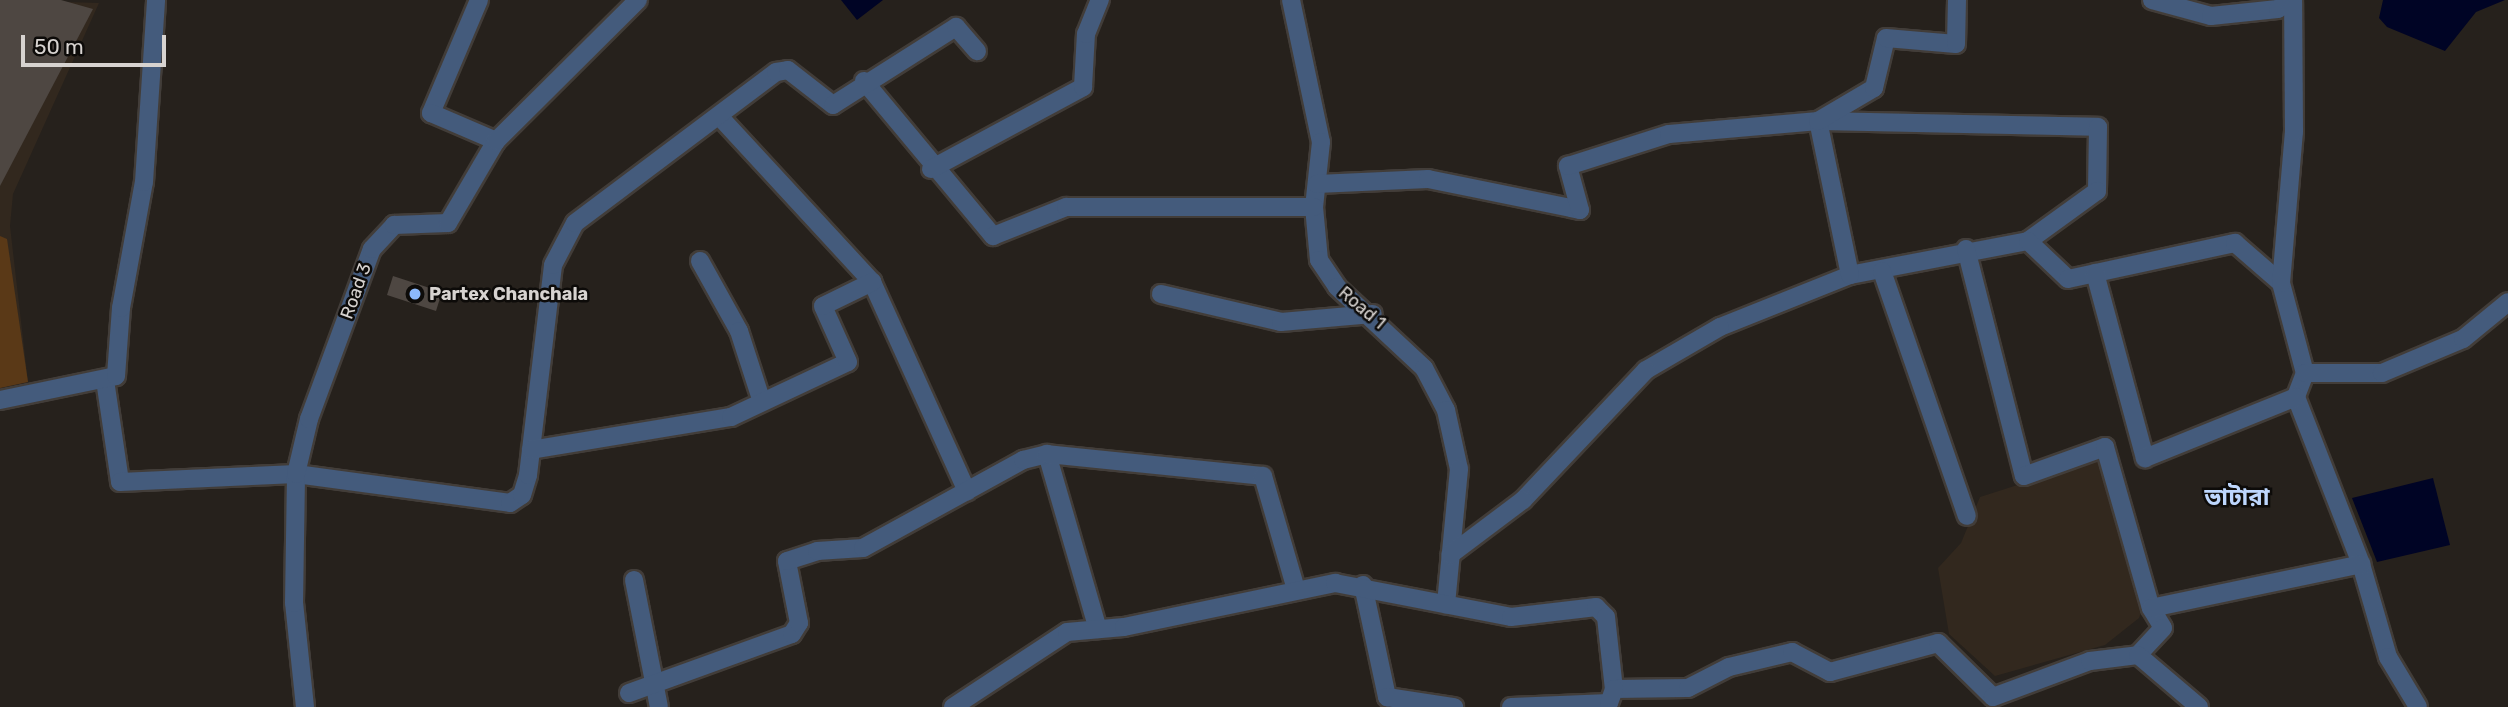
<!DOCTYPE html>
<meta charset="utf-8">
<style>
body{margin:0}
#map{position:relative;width:2508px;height:707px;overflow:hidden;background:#26211c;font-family:Rubik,"Noto Sans Bengali",sans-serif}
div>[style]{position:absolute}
.built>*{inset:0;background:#32281e}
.green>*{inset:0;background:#5a3917}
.water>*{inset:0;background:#000425}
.building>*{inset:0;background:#4e4742}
.roads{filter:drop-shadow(2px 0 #423d39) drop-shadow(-2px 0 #423d39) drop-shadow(0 2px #423d39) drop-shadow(0 -2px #423d39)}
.minor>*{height:18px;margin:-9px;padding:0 9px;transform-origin:9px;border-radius:9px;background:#445b7c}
.dots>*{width:19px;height:19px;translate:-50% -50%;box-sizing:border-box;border:4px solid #0d0b09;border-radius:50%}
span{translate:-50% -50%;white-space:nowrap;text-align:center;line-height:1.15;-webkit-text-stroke:5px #0d0b09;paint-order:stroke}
.street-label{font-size:18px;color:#d7d3d0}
.poi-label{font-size:18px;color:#d7d3d0;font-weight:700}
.left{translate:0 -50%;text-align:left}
.district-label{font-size:24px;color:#bdd6fd;font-weight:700}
.scale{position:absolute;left:21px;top:35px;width:145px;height:32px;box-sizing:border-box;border:4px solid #d7d3d0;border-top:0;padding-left:9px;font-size:21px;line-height:24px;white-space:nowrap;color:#d7d3d0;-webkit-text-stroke:5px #0d0b09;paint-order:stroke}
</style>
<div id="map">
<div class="built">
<div style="clip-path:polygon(0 0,99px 3px,13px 194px,10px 226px,28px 382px,0 388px)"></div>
<div style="clip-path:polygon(2102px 458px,2143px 607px,2139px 618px,2105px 645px,1995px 676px,1949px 634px,1938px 568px,1961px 543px,1980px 497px)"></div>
</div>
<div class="green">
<div style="clip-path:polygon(0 236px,7px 239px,28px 382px,0 388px)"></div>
</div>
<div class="water">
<div style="clip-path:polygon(841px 0,883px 0,857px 20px)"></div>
<div style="clip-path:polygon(2383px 0,2505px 0,2476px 12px,2445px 51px,2387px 27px,2379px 18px)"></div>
<div style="clip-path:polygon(2433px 478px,2450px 545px,2377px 562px,2352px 498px)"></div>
</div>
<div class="building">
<div style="clip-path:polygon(0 0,61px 0,93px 9px,0 186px)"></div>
<div style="clip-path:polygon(393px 276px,442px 292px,436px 311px,387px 295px)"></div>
</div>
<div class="roads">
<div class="minor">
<div style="left:479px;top:0;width:123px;rotate:113deg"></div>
<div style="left:431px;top:113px;width:71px;rotate:23.3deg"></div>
<div style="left:1291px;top:0;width:145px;rotate:78.1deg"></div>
<div style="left:1321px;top:142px;width:65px;rotate:96.1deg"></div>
<div style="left:1314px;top:207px;width:53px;rotate:84.6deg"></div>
<div style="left:1319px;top:260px;width:32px;rotate:56deg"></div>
<div style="left:1337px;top:287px;width:119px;rotate:43deg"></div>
<div style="left:1424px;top:368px;width:47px;rotate:62.4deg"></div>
<div style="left:1446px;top:410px;width:60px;rotate:77.6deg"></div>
<div style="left:1459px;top:469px;width:136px;rotate:95.5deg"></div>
<div style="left:2152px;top:0;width:61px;rotate:15.2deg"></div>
<div style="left:2211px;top:16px;width:67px;rotate:-6deg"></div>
<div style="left:2278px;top:9px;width:17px;rotate:-33deg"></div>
<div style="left:864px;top:81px;width:202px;rotate:50.2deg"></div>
<div style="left:993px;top:236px;width:79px;rotate:-21.7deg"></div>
<div style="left:1066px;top:207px;width:248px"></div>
<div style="left:719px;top:116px;width:226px;rotate:47.3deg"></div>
<div style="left:872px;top:282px;width:230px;rotate:65.6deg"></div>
<div style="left:931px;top:169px;width:173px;rotate:-28.3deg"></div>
<div style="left:1083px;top:87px;width:53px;rotate:-86.8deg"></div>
<div style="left:1086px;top:34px;width:37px;rotate:-68deg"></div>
<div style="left:1317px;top:184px;width:111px;rotate:-2.6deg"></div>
<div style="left:1428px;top:179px;width:155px;rotate:11.5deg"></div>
<div style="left:1580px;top:210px;width:46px;rotate:-105.3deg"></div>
<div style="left:1568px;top:166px;width:106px;rotate:-17.6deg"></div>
<div style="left:1669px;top:134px;width:150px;rotate:-5deg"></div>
<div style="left:1818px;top:121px;width:280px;rotate:1.2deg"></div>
<div style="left:2098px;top:127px;width:64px;rotate:90.9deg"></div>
<div style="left:2097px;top:191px;width:85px;rotate:144.1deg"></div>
<div style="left:2028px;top:241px;width:181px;rotate:169.2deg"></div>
<div style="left:1850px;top:275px;width:140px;rotate:158.2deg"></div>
<div style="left:1720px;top:327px;width:86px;rotate:149.8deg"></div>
<div style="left:1646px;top:370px;width:179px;rotate:133.4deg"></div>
<div style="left:1523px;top:500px;width:91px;rotate:143deg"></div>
<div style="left:2028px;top:241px;width:55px;rotate:43.5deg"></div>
<div style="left:2068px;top:279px;width:171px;rotate:-12.2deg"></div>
<div style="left:2235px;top:243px;width:61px;rotate:41deg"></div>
<div style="left:2281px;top:283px;width:93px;rotate:75.1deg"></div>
<div style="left:2305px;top:373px;width:26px;rotate:111deg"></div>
<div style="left:2296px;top:397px;width:179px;rotate:68.7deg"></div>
<div style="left:2361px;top:564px;width:97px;rotate:73.8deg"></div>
<div style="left:2388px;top:657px;width:58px;rotate:59deg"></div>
<div style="left:1966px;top:249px;width:234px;rotate:75.7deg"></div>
<div style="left:2024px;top:476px;width:86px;rotate:-19.7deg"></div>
<div style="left:2105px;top:447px;width:167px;rotate:74.1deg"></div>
<div style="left:2151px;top:608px;width:23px;rotate:59deg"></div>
<div style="left:2163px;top:628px;width:37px;rotate:133deg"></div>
<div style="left:700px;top:261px;width:80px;rotate:60.9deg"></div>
<div style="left:739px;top:331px;width:71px;rotate:72.1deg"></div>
<div style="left:1882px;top:271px;width:259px;rotate:70.9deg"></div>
<div style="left:2095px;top:273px;width:192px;rotate:74.9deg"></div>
<div style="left:2145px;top:458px;width:163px;rotate:-22deg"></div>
<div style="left:1850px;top:275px;width:157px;rotate:-101.7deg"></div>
<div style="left:1818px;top:121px;width:65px;rotate:-30.5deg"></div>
<div style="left:1874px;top:88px;width:51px;rotate:-76.5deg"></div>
<div style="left:1886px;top:38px;width:70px;rotate:4.9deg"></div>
<div style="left:1956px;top:44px;width:44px;rotate:-88.7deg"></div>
<div style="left:2281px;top:283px;width:152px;rotate:-85.1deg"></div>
<div style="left:2294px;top:132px;width:132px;rotate:-90.4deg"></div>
<div style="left:1161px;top:294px;width:123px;rotate:13.1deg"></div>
<div style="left:1281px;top:322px;width:92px;rotate:-5deg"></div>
<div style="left:2305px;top:373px;width:77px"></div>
<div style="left:2382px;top:373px;width:88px;rotate:-22.8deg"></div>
<div style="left:2463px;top:339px;width:58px;rotate:-39.4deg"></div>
<div style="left:105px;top:380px;width:103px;rotate:81.6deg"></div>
<div style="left:120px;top:482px;width:176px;rotate:-2.6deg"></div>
<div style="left:296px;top:474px;width:216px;rotate:7.7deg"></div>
<div style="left:510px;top:503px;width:14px;rotate:-34deg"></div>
<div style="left:522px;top:495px;width:21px;rotate:-73deg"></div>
<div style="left:528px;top:475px;width:211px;rotate:-83.2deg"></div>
<div style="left:553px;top:265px;width:47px;rotate:-62.4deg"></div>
<div style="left:575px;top:223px;width:251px;rotate:-36.9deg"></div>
<div style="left:776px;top:72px;width:12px;rotate:-9deg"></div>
<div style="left:788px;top:70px;width:57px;rotate:37.9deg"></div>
<div style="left:833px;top:105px;width:146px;rotate:-32.4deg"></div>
<div style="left:956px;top:27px;width:32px;rotate:49deg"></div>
<div style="left:0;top:400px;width:118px;rotate:-11.7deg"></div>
<div style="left:116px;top:376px;width:68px;rotate:-85.8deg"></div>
<div style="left:121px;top:308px;width:128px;rotate:-79.7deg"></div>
<div style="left:144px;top:182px;width:182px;rotate:-86.2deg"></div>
<div style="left:531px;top:450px;width:203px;rotate:-9.4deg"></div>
<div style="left:731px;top:417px;width:129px;rotate:-25.2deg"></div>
<div style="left:848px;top:362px;width:61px;rotate:-114.1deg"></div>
<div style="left:823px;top:306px;width:55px;rotate:-26.1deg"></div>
<div style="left:1047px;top:454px;width:182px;rotate:73.8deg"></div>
<div style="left:634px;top:580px;width:129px;rotate:78.9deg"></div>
<div style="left:1363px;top:585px;width:115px;rotate:77.9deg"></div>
<div style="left:1387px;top:697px;width:68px;rotate:8.5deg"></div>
<div style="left:2151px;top:608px;width:215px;rotate:-11.8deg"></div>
<div style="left:629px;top:693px;width:173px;rotate:-19.9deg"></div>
<div style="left:792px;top:634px;width:13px;rotate:-58deg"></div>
<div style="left:799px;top:623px;width:63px;rotate:-101deg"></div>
<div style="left:787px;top:561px;width:32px;rotate:-18deg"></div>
<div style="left:817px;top:551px;width:46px;rotate:-3.7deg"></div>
<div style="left:863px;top:548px;width:183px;rotate:-28.8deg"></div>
<div style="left:1023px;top:460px;width:25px;rotate:-14deg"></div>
<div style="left:1047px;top:454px;width:217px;rotate:5.8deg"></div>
<div style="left:1263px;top:476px;width:115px;rotate:73.8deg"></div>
<div style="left:305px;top:707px;width:105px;rotate:-96deg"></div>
<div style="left:294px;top:603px;width:129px;rotate:-89.1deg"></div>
<div style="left:296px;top:474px;width:57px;rotate:-76.7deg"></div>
<div style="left:309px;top:419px;width:181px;rotate:-69.7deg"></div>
<div style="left:372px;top:249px;width:33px;rotate:-47deg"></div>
<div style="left:394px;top:225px;width:54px;rotate:-2.1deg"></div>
<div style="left:448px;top:223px;width:95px;rotate:-59.7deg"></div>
<div style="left:496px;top:141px;width:200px;rotate:-44.8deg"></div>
<div style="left:953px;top:707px;width:136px;rotate:-33.3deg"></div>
<div style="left:1067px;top:632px;width:57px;rotate:-5deg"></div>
<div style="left:1124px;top:627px;width:216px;rotate:-11.8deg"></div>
<div style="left:1335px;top:583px;width:179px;rotate:10.9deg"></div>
<div style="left:1511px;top:617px;width:86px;rotate:-6.7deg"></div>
<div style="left:1596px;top:607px;width:14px;rotate:45deg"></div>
<div style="left:1606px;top:617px;width:72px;rotate:83.7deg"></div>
<div style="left:1614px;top:689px;width:74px;rotate:-0.8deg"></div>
<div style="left:1688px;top:688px;width:46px;rotate:-27.1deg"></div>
<div style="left:1729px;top:667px;width:65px;rotate:-13.4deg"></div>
<div style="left:1792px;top:652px;width:43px;rotate:27.8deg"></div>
<div style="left:1830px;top:672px;width:112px;rotate:-15deg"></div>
<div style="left:1938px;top:643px;width:77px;rotate:44.5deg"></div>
<div style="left:1993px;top:697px;width:103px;rotate:-20.4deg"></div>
<div style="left:2090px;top:661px;width:48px;rotate:-7.1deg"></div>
<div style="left:2138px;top:655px;width:80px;rotate:40.4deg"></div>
<div style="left:1511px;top:707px;width:98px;rotate:-2.3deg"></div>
<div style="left:1609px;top:703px;width:15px;rotate:-70deg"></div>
</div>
</div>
<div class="dots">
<div style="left:415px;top:294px;background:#8cb9fc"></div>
</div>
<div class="street-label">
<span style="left:356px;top:291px;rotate:-70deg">Road 3</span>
<span style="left:1362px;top:308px;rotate:40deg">Road 1</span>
</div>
<div class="poi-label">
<span class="left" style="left:429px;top:294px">Partex Chanchala</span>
</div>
<div class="district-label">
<span style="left:2237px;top:498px">ভাটারা</span>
</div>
<div class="scale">50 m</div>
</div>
